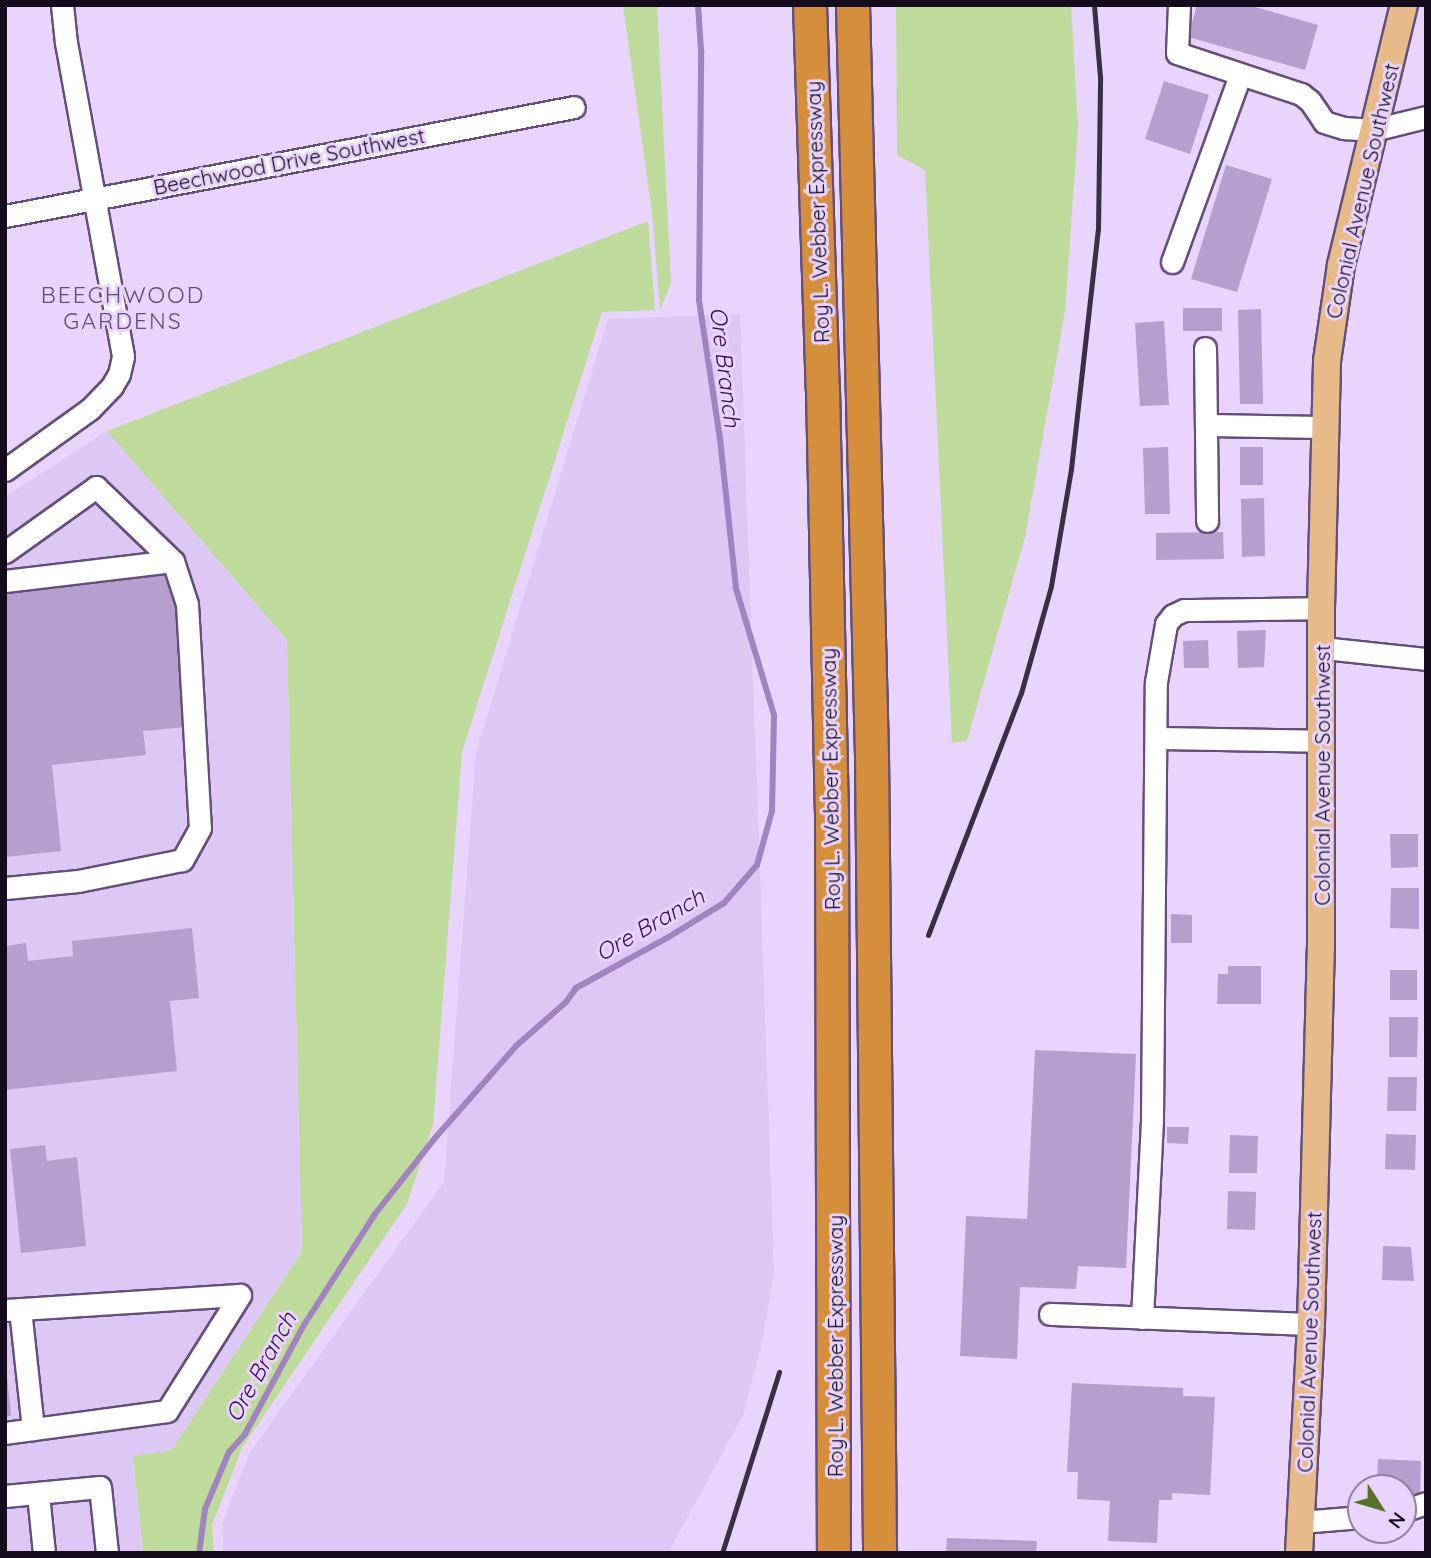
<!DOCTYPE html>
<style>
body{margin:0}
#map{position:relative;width:1431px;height:1558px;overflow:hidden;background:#e8d4fd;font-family:Quicksand,sans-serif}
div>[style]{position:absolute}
.built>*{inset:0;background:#ddc7f5}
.green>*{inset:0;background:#bfdb9b}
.stream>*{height:6px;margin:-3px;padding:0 3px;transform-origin:3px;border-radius:3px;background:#a183bf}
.building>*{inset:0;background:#b69ece}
.roads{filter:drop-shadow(2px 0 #644f7a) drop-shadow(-2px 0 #644f7a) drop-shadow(0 2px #644f7a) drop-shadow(0 -2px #644f7a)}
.minor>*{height:21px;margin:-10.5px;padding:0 10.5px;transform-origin:10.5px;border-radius:10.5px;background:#fff}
.major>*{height:26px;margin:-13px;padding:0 13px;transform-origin:13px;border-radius:13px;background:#e6bb89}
.highway>*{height:32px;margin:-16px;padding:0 16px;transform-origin:16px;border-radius:16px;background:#d58e3b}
.rail>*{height:5px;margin:-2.5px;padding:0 2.5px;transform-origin:2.5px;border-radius:2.5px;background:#3a2f44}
span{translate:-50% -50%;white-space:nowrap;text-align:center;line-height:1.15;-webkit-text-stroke:6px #e8d4fd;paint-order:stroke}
.street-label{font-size:21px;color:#140b1c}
.neighbourhood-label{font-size:23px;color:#634d78;letter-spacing:2px}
.water-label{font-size:23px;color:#3a1058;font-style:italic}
.frame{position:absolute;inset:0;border:7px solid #140b1c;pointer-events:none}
.north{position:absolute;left:1347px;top:1474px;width:70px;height:70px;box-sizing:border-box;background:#e8d4fd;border:2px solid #9384a3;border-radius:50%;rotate:127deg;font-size:19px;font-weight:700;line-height:28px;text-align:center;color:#140b1c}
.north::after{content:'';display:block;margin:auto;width:24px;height:32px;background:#567226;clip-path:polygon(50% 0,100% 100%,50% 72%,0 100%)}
</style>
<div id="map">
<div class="built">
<div style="clip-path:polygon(740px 314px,774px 1273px,761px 1347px,743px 1415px,668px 1553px,224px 1553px,222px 1524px,250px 1452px,444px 1182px,476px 753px,608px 319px)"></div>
<div style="clip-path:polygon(107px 431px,287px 640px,302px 1251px,172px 1450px,133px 1456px,143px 1553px,5px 1553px,5px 497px)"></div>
</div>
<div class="green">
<div style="clip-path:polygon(623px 5px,657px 5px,671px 283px,660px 310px,653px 221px)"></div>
<div style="clip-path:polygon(896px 5px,1071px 5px,1078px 128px,1065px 311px,1025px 537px,967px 741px,952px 743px,925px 170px,897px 155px)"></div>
<div style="clip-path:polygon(648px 221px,655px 310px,602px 312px,462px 752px,433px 1125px,407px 1204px,242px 1448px,212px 1525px,214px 1553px,143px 1553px,133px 1456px,172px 1450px,302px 1251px,287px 640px,107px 431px)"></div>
</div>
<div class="stream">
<div style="left:199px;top:1553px;width:44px;rotate:-82.2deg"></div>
<div style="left:205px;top:1509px;width:62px;rotate:-67.2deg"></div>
<div style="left:229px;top:1452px;width:24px;rotate:-48deg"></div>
<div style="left:245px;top:1434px;width:124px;rotate:-61.6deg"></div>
<div style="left:304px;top:1325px;width:132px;rotate:-57.4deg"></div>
<div style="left:375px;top:1214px;width:97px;rotate:-51.7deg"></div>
<div style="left:435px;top:1138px;width:123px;rotate:-48.6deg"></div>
<div style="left:516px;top:1046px;width:67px;rotate:-41.3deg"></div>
<div style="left:566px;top:1002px;width:17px;rotate:-54deg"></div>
<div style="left:576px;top:988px;width:104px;rotate:-28.8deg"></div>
<div style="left:667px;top:938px;width:67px;rotate:-31.6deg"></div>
<div style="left:724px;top:903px;width:50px;rotate:-49deg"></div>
<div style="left:757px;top:865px;width:56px;rotate:-74.5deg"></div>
<div style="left:772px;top:811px;width:96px;rotate:-88.8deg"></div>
<div style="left:774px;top:715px;width:133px;rotate:-106.7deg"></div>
<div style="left:736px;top:588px;width:150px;rotate:-96.1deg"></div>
<div style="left:720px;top:439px;width:141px;rotate:-98.6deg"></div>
<div style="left:699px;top:300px;width:250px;rotate:-89.5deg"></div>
<div style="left:701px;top:50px;width:45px;rotate:-93.8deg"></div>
</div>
<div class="building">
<div style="clip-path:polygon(1197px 5px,1248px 5px,1318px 25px,1305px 70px,1188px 37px)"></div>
<div style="clip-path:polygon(1164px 81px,1209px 95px,1190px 154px,1145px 139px)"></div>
<div style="clip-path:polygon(1226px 165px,1272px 179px,1237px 292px,1191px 279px)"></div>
<div style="clip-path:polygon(1183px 308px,1222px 308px,1222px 331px,1183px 331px)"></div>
<div style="clip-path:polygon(1261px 309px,1263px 404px,1240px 404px,1238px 310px)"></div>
<div style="clip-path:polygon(1164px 321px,1169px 405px,1140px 406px,1135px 323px)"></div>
<div style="clip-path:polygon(1168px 447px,1170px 514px,1145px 514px,1143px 448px)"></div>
<div style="clip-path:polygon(1240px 447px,1263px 447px,1263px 485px,1240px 485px)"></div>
<div style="clip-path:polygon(1264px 498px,1265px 556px,1242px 557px,1241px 499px)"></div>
<div style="clip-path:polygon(1223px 532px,1224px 559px,1156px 560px,1156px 533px)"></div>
<div style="clip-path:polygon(172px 573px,187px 727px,143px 731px,146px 755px,52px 765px,61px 851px,5px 857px,5px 590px)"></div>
<div style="clip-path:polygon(1266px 630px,1264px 667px,1238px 668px,1237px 631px)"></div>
<div style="clip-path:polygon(1208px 640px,1209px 668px,1184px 668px,1183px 641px)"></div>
<div style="clip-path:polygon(1390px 834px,1418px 834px,1418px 867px,1391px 868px)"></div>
<div style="clip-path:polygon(1391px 888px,1419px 888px,1419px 929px,1390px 928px)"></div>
<div style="clip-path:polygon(1171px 914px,1192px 915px,1192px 943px,1171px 943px)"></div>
<div style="clip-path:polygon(192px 928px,199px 998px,170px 1001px,177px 1071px,5px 1090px,5px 946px,26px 943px,28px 961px,73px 956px,72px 941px)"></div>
<div style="clip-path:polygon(1228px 966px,1261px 966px,1261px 1004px,1217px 1004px,1218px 974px,1228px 974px)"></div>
<div style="clip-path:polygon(1390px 970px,1417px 970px,1417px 1000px,1390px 1000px)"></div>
<div style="clip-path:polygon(1389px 1017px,1418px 1017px,1417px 1057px,1389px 1057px)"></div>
<div style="clip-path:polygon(1035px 1050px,1136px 1054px,1126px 1268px,1078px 1266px,1076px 1289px,1020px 1287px,1017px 1359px,960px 1356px,966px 1216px,1027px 1219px)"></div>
<div style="clip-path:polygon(1388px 1077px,1417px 1077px,1416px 1111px,1387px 1111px)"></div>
<div style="clip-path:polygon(1167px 1127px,1189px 1127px,1188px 1144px,1167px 1143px)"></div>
<div style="clip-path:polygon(1386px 1134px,1416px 1135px,1415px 1170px,1385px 1169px)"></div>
<div style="clip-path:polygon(1230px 1135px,1258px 1136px,1257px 1173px,1229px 1173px)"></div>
<div style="clip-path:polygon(45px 1145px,47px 1161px,77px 1157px,86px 1246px,21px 1253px,10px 1149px)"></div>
<div style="clip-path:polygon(1228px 1191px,1256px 1192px,1255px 1230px,1227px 1229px)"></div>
<div style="clip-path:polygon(1383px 1246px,1411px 1247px,1414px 1281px,1382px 1280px)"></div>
<div style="clip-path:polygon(7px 1376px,11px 1416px,5px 1417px,5px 1377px)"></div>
<div style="clip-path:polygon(1072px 1383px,1183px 1388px,1183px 1396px,1215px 1397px,1210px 1495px,1172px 1493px,1172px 1500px,1159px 1500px,1157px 1543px,1108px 1541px,1110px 1501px,1077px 1499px,1078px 1472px,1067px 1472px)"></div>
<div style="clip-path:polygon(1378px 1459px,1421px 1461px,1420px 1496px,1403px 1496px,1403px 1488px,1377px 1488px)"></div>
<div style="clip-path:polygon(947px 1538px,1037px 1541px,1036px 1553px,946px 1553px)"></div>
</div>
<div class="roads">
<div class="minor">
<div style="left:1179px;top:5px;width:48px;rotate:92.4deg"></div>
<div style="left:1177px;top:53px;width:131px;rotate:18.3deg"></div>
<div style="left:1301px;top:94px;width:11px;rotate:38deg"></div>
<div style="left:1310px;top:101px;width:25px;rotate:56deg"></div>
<div style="left:1324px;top:122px;width:21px;rotate:17deg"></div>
<div style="left:1344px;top:128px;width:29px;rotate:4deg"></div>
<div style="left:1373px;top:130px;width:55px;rotate:-13.8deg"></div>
<div style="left:5px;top:216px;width:579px;rotate:-10.84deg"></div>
<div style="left:1172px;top:262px;width:199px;rotate:-70deg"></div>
<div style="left:1205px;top:348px;width:173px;rotate:89.3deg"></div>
<div style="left:1206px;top:425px;width:118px;rotate:1deg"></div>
<div style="left:5px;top:470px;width:105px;rotate:-35.7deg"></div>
<div style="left:90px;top:409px;width:32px;rotate:-46deg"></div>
<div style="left:112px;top:386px;width:14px;rotate:-60deg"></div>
<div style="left:119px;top:374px;width:18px;rotate:-77deg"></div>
<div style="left:123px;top:356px;width:318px;rotate:-100.3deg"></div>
<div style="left:66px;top:43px;width:38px;rotate:-96deg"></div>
<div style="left:5px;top:552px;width:112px;rotate:-35.5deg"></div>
<div style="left:96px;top:487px;width:107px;rotate:43.9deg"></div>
<div style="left:173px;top:561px;width:45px;rotate:72deg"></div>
<div style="left:187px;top:604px;width:224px;rotate:86.7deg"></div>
<div style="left:200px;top:828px;width:37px;rotate:119deg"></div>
<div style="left:182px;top:860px;width:106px;rotate:168.6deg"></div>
<div style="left:78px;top:881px;width:73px;rotate:174.5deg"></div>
<div style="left:5px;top:581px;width:169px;rotate:-6.8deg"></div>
<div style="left:1323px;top:648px;width:104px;rotate:6.1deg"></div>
<div style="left:1156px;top:738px;width:167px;rotate:1deg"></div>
<div style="left:20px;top:1309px;width:121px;rotate:83.8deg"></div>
<div style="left:5px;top:1310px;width:235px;rotate:-3.7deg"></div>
<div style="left:240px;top:1295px;width:137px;rotate:122.2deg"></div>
<div style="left:167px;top:1411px;width:163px;rotate:172.3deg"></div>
<div style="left:1050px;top:1314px;width:261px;rotate:2.2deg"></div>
<div style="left:1142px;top:1318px;width:200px;rotate:-87.1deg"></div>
<div style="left:1152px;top:1118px;width:436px;rotate:-89.5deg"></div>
<div style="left:1156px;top:682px;width:59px;rotate:-80.2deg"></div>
<div style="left:1166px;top:624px;width:11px;rotate:-52deg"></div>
<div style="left:1173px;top:615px;width:12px;rotate:-24deg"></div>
<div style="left:1184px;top:610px;width:137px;rotate:-0.8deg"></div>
<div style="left:38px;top:1494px;width:59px;rotate:84.2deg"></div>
<div style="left:5px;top:1496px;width:95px;rotate:-5.4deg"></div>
<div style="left:100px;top:1487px;width:66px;rotate:83.9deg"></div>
<div style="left:1403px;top:1511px;width:24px;rotate:-19deg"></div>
<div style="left:1301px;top:1522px;width:60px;rotate:-4.8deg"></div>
</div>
<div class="major">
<div style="left:1299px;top:1553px;width:229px;rotate:-87deg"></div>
<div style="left:1311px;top:1324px;width:376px;rotate:-88.5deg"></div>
<div style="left:1321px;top:948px;width:340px;rotate:-90deg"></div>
<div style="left:1321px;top:608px;width:247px;rotate:-88.6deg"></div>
<div style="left:1327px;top:361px;width:97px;rotate:-81.7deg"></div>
<div style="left:1341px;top:265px;width:268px;rotate:-76.4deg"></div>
</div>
<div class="highway">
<div style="left:810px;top:5px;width:384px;rotate:88.1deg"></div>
<div style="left:823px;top:389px;width:422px;rotate:88.8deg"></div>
<div style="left:832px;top:811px;width:742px;rotate:89.85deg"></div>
<div style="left:853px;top:5px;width:751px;rotate:88.55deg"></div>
<div style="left:872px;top:756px;width:797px;rotate:89.42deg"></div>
</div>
</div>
<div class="rail">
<div style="left:928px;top:935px;width:259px;rotate:-69deg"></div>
<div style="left:1021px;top:693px;width:111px;rotate:-74.3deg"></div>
<div style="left:1051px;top:586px;width:119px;rotate:-80.3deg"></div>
<div style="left:1071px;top:469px;width:242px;rotate:-83.6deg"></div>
<div style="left:1098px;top:229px;width:152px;rotate:-89.2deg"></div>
<div style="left:1100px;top:77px;width:72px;rotate:-94.8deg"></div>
<div style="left:722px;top:1553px;width:190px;rotate:-72.5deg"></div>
</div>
<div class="street-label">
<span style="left:289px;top:161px;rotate:-11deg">Beechwood Drive Southwest</span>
<span style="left:1362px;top:191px;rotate:-77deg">Colonial Avenue Southwest</span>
<span style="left:817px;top:212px;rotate:-92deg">Roy L. Webber Expressway</span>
<span style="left:1322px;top:775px;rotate:-90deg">Colonial Avenue Southwest</span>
<span style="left:830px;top:779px;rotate:-91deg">Roy L. Webber Expressway</span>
<span style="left:1309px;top:1342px;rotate:-88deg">Colonial Avenue Southwest</span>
<span style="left:835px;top:1346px;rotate:-90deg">Roy L. Webber Expressway</span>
</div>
<div class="neighbourhood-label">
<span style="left:123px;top:308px">BEECHWOOD<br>GARDENS</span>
</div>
<div class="water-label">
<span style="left:725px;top:367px;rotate:83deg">Ore Branch</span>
<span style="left:650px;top:925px;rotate:-30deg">Ore Branch</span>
<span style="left:261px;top:1367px;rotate:-61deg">Ore Branch</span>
</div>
<div class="frame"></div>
<div class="north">N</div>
</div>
